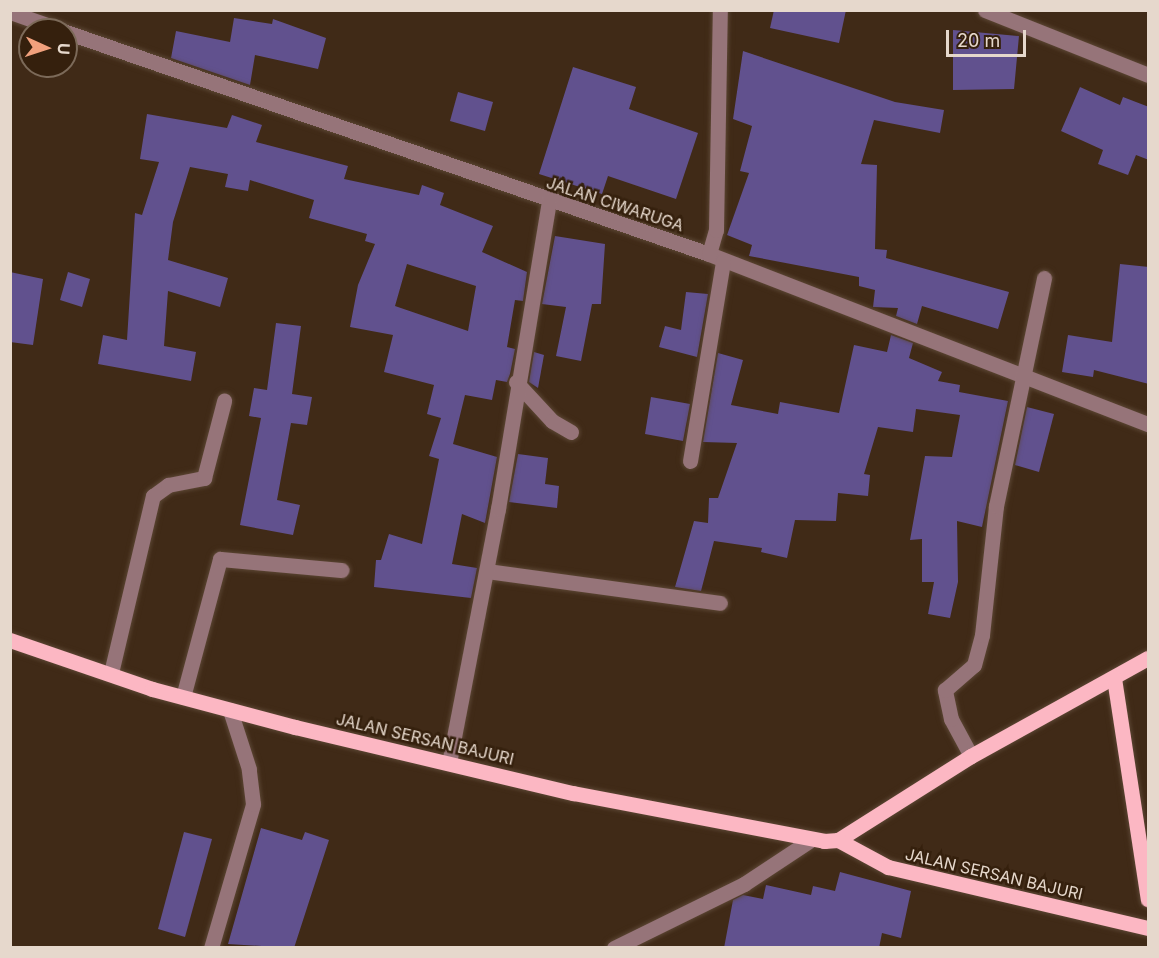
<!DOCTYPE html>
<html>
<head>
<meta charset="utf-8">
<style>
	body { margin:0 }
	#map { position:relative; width:1159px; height:958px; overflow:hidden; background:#402a17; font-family:Inter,sans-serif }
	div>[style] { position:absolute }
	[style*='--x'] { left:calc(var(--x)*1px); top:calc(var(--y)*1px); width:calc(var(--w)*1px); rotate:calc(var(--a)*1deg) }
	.building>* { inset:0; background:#61518e }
	.roads { filter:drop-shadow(0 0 2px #5b4634) drop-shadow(0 0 2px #5b4634) }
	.minor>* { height:15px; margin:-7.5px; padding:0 7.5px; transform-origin:7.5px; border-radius:7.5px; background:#967479 }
	.major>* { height:15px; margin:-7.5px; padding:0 7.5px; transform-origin:7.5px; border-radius:7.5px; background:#fcb7c3 }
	span { translate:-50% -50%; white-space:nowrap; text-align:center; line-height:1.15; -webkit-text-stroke:5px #35200d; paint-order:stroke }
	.street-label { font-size:16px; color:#e6d8cc }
	.frame { position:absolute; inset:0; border:12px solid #e6d8cc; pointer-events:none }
	.north { position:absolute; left:18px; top:18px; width:60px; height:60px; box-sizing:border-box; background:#35200d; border:2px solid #7c6a59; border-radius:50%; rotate:93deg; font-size:16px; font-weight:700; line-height:24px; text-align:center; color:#e6d8cc }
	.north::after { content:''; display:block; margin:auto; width:21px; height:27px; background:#f1a17d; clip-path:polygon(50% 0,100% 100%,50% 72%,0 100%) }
	.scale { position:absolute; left:946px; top:30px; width:80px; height:27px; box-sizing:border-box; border:3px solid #e6d8cc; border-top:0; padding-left:8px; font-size:18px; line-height:21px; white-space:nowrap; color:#e6d8cc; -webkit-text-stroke:4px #35200d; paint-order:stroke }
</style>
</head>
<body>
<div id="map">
	<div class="building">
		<div style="clip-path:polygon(774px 10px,846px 10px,839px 43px,770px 28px)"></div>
		<div style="clip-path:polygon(234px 18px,272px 24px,273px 19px,326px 38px,318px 69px,255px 55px,250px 85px,171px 58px,176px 31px,230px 42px)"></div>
		<div style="clip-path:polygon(953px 30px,1019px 36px,1014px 89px,953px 90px)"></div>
		<div style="clip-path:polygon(743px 51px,895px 102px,944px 110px,940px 133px,874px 120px,861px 164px,877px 165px,875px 249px,887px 250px,886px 258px,1009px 292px,998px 329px,922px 306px,917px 324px,896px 316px,898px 308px,873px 307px,875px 290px,859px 286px,859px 277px,749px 256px,752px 245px,727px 235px,749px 173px,740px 171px,752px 126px,733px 119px)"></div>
		<div style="clip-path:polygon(573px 67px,636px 87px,629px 109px,698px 133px,676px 199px,608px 176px,602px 194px,539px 174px)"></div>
		<div style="clip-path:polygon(1080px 87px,1120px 105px,1123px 97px,1149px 107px,1149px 160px,1136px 155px,1128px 175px,1098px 164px,1103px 150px,1061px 131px)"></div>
		<div style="clip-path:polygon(458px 92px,493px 102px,485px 131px,450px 121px)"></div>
		<div style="clip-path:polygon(evenodd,147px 114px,227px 128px,232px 115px,262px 125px,256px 142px,348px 166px,344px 179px,419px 195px,422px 185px,444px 193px,440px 205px,493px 226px,482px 252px,527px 272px,523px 301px,515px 300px,507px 347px,515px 349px,510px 374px,507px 382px,496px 380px,492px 400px,465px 395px,453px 444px,497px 457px,485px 523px,462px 514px,452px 564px,477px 568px,471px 598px,374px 587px,376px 560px,381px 560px,389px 534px,422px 544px,439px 459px,429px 456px,441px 418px,427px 414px,434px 385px,384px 372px,393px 335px,350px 327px,358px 285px,375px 244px,365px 241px,367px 234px,309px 218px,314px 200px,250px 180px,248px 191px,225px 187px,228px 174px,190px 167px,173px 222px,168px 260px,228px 278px,220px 307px,168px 291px,164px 346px,196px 352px,191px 381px,98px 364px,103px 335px,127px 340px,135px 213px,142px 215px,159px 162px,140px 159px,147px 114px,407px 264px,476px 286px,468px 331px,395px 306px,407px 264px)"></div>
		<div style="clip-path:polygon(555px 236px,605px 244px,601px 304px,592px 304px,581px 361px,556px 356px,566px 307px,542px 304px)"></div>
		<div style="clip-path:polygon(1120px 264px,1149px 267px,1149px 384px,1094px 370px,1093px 377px,1062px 372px,1068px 335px,1112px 342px)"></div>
		<div style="clip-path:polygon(10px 272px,43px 279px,33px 345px,10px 342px)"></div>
		<div style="clip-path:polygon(68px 272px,90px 279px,82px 307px,60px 300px)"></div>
		<div style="clip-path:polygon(686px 292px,708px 294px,697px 357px,659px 347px,665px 326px,681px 330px)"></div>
		<div style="clip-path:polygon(276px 323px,301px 326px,292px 394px,312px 397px,307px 425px,291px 423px,277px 500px,300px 505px,293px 535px,240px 525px,261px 418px,249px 416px,254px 388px,267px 390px)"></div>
		<div style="clip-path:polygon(891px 335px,913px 343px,909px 358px,942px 372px,938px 381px,960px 385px,959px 392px,1008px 401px,982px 527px,957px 521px,958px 582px,950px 618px,928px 614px,934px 582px,922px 582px,922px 539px,910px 540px,925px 456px,952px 457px,960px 415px,916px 409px,913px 432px,878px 427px,864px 474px,870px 475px,868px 496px,838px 493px,836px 521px,795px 520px,787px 558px,761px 552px,762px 548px,714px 541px,701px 591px,675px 587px,694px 521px,708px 523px,709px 498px,718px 498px,737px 443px,703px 442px,718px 353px,743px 360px,731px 405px,778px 414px,780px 402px,839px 413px,854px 345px,887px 352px)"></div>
		<div style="clip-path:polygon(534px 352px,544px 355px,538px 388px,529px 382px)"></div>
		<div style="clip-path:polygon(651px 397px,690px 404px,683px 441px,645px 434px)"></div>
		<div style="clip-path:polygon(1027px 407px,1054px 414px,1039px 472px,1015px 465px)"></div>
		<div style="clip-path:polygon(518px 454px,548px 458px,545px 484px,559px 486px,557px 508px,509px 502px)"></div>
		<div style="clip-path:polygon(261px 828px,302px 840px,305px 832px,329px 840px,294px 948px,228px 944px)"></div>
		<div style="clip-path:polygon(184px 832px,212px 839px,185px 937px,158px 929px)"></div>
		<div style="clip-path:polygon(840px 872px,911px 891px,901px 938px,882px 933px,879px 948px,724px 948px,733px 900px,743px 895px,763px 899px,766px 885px,811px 895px,813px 886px,835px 891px)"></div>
	</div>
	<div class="roads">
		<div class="minor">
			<div style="--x:985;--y:10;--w:175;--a:21.7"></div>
			<div style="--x:10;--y:12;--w:54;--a:19.4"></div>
			<div style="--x:66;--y:32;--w:680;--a:19.05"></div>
			<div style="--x:709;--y:254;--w:471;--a:21.2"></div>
			<div style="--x:709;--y:254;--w:25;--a:-74"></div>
			<div style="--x:716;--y:230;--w:220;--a:-89"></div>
			<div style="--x:516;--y:382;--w:53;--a:47.3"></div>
			<div style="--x:552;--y:421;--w:22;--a:30"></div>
			<div style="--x:690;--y:461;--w:203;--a:-80.6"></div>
			<div style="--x:487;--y:571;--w:235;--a:7.8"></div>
			<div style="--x:111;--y:673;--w:182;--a:-76.7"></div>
			<div style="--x:153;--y:496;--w:19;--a:-36"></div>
			<div style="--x:168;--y:485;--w:37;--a:-11"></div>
			<div style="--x:204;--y:478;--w:80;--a:-75.4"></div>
			<div style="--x:183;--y:697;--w:143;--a:-75"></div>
			<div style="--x:220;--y:559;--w:122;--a:5.2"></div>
			<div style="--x:971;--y:756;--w:42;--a:-118.4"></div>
			<div style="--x:951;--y:719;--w:30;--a:-102"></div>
			<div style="--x:945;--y:690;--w:38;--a:-41"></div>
			<div style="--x:974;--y:665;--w:31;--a:-75"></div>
			<div style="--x:982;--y:635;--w:130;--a:-83.8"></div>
			<div style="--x:996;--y:506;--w:233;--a:-78.1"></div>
			<div style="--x:449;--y:763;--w:259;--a:-79.1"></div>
			<div style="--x:498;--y:509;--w:312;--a:-80.6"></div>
			<div style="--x:211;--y:948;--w:150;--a:-73.7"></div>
			<div style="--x:253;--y:804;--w:35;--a:-97"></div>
			<div style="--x:249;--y:769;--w:62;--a:-107.9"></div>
			<div style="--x:614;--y:948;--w:145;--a:-26.2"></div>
			<div style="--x:744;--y:884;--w:78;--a:-33.5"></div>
		</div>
		<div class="major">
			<div style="--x:10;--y:640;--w:150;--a:19"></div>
			<div style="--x:152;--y:689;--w:148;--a:14.9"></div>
			<div style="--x:295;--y:727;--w:286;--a:13.4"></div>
			<div style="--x:573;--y:793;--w:256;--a:10.8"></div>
			<div style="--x:824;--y:841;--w:14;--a:-4"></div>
			<div style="--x:838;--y:840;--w:157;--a:-32.3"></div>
			<div style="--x:971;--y:756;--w:202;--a:-29"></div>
			<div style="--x:1114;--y:678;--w:224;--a:81.3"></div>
			<div style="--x:838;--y:840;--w:57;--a:28.4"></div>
			<div style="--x:888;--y:867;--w:267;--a:13.2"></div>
		</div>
	</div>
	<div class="street-label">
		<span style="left:615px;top:204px;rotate:18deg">JALAN CIWARUGA</span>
		<span style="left:425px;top:739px;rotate:13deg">JALAN SERSAN BAJURI</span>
		<span style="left:994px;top:874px;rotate:13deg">JALAN SERSAN BAJURI</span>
	</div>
	<div class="frame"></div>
	<div class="north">U</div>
	<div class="scale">20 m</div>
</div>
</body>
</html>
